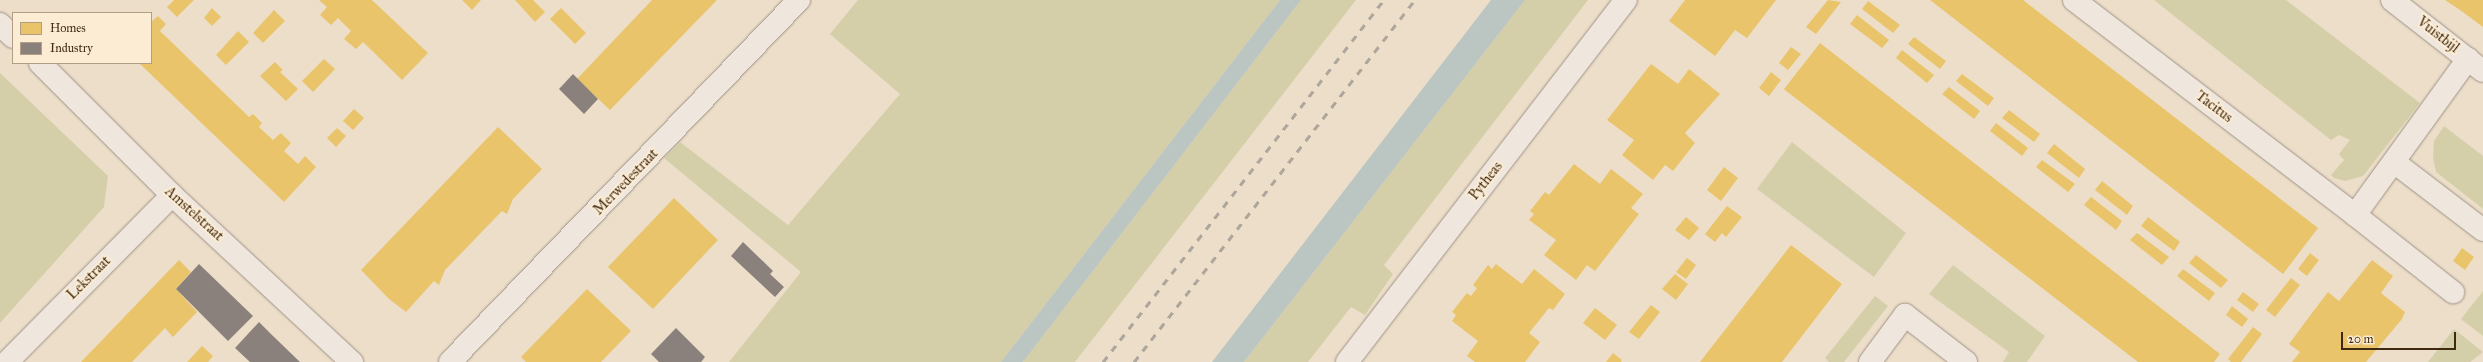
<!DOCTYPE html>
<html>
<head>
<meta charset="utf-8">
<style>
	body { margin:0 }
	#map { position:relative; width:2483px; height:362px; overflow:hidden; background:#eddeca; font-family:"IM FELL Great Primer",serif }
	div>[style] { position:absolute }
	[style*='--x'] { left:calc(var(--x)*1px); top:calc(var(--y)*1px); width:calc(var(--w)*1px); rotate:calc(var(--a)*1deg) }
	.green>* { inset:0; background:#d5cfa9 }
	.water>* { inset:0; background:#bbc5c1 }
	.homes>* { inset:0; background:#e9c46a }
	.industry>* { inset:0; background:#8a817c }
	.roads { filter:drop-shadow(0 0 1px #9e9385) drop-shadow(0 0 1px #9e9385) }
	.street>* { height:22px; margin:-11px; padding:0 11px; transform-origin:11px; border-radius:11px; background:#efe7dd }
	.rail>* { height:3px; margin-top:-1.5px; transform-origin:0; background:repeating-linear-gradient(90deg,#ada69b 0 7px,transparent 0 14px) }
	span { translate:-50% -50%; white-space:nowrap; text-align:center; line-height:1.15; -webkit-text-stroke:4px #fcecd3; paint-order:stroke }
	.street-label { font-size:14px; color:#3f2911 }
	.legend { position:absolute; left:12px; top:12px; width:140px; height:52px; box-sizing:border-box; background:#fcecd3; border:1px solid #b09e85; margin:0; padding:5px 7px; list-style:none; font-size:12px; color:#3f2911 }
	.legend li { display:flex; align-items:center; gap:8px; height:20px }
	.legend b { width:20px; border:1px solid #b09e85 }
	.scale { position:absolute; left:2341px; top:332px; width:115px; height:18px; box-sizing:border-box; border:2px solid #3f2911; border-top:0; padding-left:5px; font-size:12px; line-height:14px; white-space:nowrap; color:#3f2911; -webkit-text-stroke:3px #fcecd3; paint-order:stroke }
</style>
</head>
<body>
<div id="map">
	<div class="green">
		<div style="clip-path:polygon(858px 0,1280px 0,1001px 362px,729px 362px,801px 272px,664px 158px,680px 142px,788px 225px,900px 94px,830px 34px)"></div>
		<div style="clip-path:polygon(1301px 0,1356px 0,1075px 362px,1023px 362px)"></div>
		<div style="clip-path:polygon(1525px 0,1588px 0,1384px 265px,1393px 274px,1365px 315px,1351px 307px,1308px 362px,1244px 362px)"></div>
		<div style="clip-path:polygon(2154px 0,2286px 0,2420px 103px,2363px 176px,2345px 181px,2334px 178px,2331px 175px,2344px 160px,2339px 154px,2350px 140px,2339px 135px,2331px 140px)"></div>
		<div style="clip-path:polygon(0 73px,108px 176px,104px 207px,0 323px)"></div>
		<div style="clip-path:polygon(2444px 126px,2483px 156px,2483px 209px,2436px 172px,2433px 158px,2434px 141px)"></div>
		<div style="clip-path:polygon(1792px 142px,1906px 233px,1874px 277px,1757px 189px)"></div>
		<div style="clip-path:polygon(1953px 265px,2045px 336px,2027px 362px,2003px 362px,2009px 352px,1929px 294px)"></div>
		<div style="clip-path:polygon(2483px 291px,2483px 336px,2461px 319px)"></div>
		<div style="clip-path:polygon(1875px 296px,1888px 306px,1844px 362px,1829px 362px,1825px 358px)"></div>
		<div style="clip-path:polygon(2454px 329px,2483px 352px,2470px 362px,2428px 362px)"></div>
	</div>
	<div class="water">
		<div style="clip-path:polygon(1280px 0,1301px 0,1023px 362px,1001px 362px)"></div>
		<div style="clip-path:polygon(1491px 0,1525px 0,1244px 362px,1212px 362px)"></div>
	</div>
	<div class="homes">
		<div style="clip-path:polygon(174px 0,194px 0,177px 17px,167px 7px)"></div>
		<div style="clip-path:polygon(319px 0,372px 0,428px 53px,402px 80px,363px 42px,356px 49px,344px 39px,351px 31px,338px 18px,331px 25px,320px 15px,327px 7px)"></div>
		<div style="clip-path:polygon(462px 0,481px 0,472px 10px)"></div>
		<div style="clip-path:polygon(515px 0,533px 0,545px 12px,535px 22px)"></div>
		<div style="clip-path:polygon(652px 0,717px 0,610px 110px,577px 79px)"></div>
		<div style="clip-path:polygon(1685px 0,1776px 0,1747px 38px,1735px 30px,1715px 56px,1669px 21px)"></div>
		<div style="clip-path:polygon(1828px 0,1841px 2px,1816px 34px,1806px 27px)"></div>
		<div style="clip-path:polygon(1930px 0,2023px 0,2318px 228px,2283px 274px)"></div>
		<div style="clip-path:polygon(2445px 0,2483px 0,2483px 27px,2460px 10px)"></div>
		<div style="clip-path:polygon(1868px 1px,1900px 25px,1893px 33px,1862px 9px)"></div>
		<div style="clip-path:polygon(212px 8px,221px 17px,212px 26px,204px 18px)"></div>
		<div style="clip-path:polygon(561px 8px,586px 33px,575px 44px,550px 19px)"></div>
		<div style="clip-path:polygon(274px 10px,285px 21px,263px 43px,253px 33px)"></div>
		<div style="clip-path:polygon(1857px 15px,1889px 40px,1882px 48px,1850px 24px)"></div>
		<div style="clip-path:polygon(158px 16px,166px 24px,160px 31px,249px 117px,253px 114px,262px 123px,259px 127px,273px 140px,281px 133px,291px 143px,284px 151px,298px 164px,305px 156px,316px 167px,284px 202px,139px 63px,151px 63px,151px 22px)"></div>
		<div style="clip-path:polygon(238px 31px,249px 42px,226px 65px,216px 55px)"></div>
		<div style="clip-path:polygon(1914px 37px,1946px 61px,1940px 69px,1908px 44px)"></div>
		<div style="clip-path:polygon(1820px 43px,2220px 354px,2214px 362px,2138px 362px,1785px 90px,1784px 89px)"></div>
		<div style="clip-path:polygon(1791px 47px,1801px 54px,1788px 70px,1779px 63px)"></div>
		<div style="clip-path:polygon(1902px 50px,1934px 75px,1927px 83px,1896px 58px)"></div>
		<div style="clip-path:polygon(324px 59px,335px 69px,313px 92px,302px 81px)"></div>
		<div style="clip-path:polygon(275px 62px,283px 70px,280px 72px,298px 89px,286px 101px,260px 76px)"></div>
		<div style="clip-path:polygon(1651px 64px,1678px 84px,1689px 69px,1720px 94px,1685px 133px,1695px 143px,1673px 171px,1665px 165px,1653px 180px,1622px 155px,1634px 140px,1607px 120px)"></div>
		<div style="clip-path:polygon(1771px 72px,1781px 80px,1769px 96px,1759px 88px)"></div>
		<div style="clip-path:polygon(1962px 74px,1994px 98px,1988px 106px,1956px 81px)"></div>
		<div style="clip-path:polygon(1949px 87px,1980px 111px,1974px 119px,1942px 94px)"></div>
		<div style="clip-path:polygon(354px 109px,364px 118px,353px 130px,343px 121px)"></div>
		<div style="clip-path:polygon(2009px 110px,2040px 134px,2034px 142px,2002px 118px)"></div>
		<div style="clip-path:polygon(1996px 123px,2028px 148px,2022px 156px,1990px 131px)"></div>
		<div style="clip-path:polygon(498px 127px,542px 169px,513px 199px,507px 214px,502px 211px,445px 270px,439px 285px,434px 281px,406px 312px,389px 299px,361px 270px)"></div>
		<div style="clip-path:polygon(337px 128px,346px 136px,336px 147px,327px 138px)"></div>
		<div style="clip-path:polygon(2054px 144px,2085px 169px,2079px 178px,2047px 153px)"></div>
		<div style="clip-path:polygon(2042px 160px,2075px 184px,2068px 192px,2036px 167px)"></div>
		<div style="clip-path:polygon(1574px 164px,1600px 184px,1611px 169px,1643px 194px,1631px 208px,1639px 214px,1595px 271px,1587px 265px,1576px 280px,1544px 255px,1556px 240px,1529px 220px,1534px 214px,1530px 211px,1545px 192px,1549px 195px)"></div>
		<div style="clip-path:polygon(1724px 167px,1738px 178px,1721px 201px,1707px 190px)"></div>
		<div style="clip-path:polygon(2102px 181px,2133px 206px,2127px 215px,2095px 190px)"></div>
		<div style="clip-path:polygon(2091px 197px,2122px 221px,2116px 230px,2084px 205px)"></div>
		<div style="clip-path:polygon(674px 198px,718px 240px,653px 309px,608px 267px)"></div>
		<div style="clip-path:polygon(1727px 206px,1742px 217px,1726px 237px,1722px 233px,1715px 242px,1705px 234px)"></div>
		<div style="clip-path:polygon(1686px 217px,1699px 228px,1689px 240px,1675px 230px)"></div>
		<div style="clip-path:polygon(2148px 217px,2180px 242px,2174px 251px,2141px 226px)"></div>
		<div style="clip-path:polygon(2137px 233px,2169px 257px,2162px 265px,2130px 240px)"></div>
		<div style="clip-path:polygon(1791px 245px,1842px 284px,1782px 362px,1700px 362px)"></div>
		<div style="clip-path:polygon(2462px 248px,2474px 257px,2465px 270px,2453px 261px)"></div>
		<div style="clip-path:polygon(2310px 253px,2319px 260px,2307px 276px,2298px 269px)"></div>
		<div style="clip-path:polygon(2196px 255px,2228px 280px,2221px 288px,2189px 263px)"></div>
		<div style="clip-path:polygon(1687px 258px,1696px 265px,1686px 279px,1676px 272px)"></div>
		<div style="clip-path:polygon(179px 260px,191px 272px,176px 289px,197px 312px,173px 337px,165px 328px,132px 362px,81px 362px)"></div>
		<div style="clip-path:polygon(2372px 260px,2393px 276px,2381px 293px,2405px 312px,2402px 319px,2366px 362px,2292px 362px,2300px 352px,2289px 344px,2309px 317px,2328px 292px,2339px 301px)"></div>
		<div style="clip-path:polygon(1496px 264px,1522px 284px,1534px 269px,1565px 294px,1553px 310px,1549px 308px,1529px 333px,1540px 342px,1525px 362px,1475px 362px,1467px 356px,1478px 341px,1452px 321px,1456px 315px,1452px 312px,1467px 293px,1471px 296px,1477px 288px,1473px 285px,1488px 265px,1492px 269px)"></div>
		<div style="clip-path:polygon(2183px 269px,2215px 293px,2209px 301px,2177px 276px)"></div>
		<div style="clip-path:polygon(1675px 274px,1688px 284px,1676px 300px,1662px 289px)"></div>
		<div style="clip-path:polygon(2291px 278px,2300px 285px,2275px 317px,2266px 310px)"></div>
		<div style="clip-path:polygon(587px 289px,631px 331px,601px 362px,526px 362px,521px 357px)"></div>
		<div style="clip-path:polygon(2243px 292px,2259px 304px,2253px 312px,2237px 300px)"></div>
		<div style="clip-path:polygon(1651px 305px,1660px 312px,1639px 339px,1629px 332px)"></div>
		<div style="clip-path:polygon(2232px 306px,2248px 319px,2242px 327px,2226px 315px)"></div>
		<div style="clip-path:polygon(1595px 308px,1617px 325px,1605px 340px,1583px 323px)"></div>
		<div style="clip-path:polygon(2253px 327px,2262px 334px,2241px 362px,2231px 362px,2228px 359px)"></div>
		<div style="clip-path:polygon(202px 346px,213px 356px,208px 362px,187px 362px)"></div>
		<div style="clip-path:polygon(1613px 353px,1622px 360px,1621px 362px,1606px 362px)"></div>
	</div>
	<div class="industry">
		<div style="clip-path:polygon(573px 74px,598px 99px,584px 114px,559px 89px)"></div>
		<div style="clip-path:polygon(743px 242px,773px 271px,770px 274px,784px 287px,775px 297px,731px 256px)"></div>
		<div style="clip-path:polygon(199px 264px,253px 316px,228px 341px,176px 289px)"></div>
		<div style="clip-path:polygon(259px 322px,273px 336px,300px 362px,250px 362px,235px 348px)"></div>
		<div style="clip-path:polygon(676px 328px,705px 357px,701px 362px,659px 362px,651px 354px)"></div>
	</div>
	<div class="roads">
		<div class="street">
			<div style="--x:2074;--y:0;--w:354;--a:37.4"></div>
			<div style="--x:2355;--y:215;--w:193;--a:-54.1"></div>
			<div style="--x:2392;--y:0;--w:115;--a:38"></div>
			<div style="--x:0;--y:24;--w:18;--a:45"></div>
			<div style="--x:40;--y:63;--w:187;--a:45"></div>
			<div style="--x:172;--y:195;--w:246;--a:42.9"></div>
			<div style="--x:2394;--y:162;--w:112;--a:37.4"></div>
			<div style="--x:2355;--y:215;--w:125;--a:38.2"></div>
			<div style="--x:7;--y:362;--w:235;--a:-45.3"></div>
			<div style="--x:450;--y:362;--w:503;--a:-46.05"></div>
			<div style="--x:1347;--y:362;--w:457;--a:-52.4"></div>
			<div style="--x:1870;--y:362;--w:59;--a:-53.3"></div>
			<div style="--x:1905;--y:315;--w:77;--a:37.6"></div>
		</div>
	</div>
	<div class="rail">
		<div style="--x:1103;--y:362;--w:458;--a:-52.2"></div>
		<div style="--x:1134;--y:362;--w:458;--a:-52.2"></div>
	</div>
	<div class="street-label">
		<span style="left:2438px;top:35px;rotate:38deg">Vuistbijl</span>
		<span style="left:2214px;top:107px;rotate:37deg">Tacitus</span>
		<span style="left:1486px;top:181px;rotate:-52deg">Pytheas</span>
		<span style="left:626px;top:182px;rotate:-46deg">Merwedestraat</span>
		<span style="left:194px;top:214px;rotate:42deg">Amstelstraat</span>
		<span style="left:89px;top:278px;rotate:-45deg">Lekstraat</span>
	</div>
	<ul class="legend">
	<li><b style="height:11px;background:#e9c46a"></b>Homes</li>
	<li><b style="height:11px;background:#8a817c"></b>Industry</li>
	</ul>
	<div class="scale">20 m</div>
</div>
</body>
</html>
